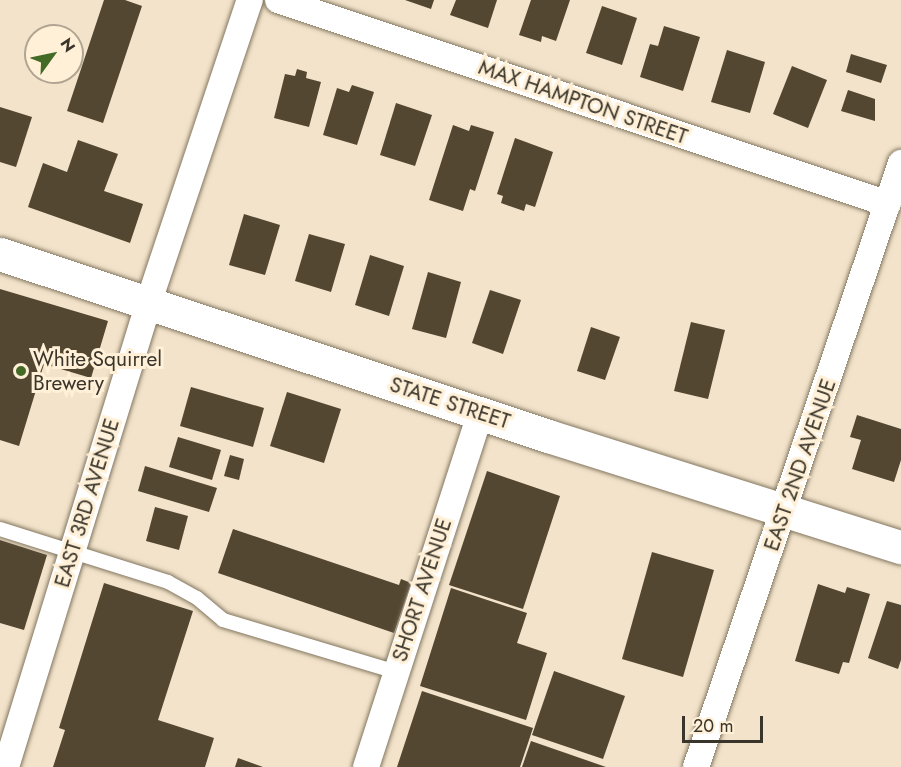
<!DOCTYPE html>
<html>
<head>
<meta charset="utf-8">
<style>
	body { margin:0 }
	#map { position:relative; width:901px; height:767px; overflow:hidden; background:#f2e3ca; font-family:Jost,sans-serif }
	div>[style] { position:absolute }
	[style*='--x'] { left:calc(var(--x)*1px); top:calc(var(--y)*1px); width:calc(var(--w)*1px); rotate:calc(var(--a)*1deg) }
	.building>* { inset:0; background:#534732 }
	.roads { filter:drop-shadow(0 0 2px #837660) drop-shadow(0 0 2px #837660) }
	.service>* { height:14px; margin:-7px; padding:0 7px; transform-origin:7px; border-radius:7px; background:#fff }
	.minor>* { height:26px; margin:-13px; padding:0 13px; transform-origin:13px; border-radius:13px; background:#fff }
	.tertiary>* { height:33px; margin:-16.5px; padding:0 16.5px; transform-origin:16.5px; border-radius:16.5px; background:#fff }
	.dots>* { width:16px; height:16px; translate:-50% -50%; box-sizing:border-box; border:3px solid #fff0d7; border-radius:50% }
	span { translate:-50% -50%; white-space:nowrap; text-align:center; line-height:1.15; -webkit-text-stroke:6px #fff0d7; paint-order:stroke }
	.street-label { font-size:21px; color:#3a352b }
	.poi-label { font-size:21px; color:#3a352b }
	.left { translate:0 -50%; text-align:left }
	.north { position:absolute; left:24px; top:24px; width:60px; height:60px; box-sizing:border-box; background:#fff0d7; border:2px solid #b0a592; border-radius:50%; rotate:57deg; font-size:16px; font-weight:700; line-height:24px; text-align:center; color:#3a352b }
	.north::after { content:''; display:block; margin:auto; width:21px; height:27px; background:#436b26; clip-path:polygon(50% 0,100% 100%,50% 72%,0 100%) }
	.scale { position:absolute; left:682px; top:716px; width:81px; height:27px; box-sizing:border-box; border:3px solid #3a352b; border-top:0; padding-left:8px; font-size:18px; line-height:21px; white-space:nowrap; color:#3a352b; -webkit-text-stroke:4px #fff0d7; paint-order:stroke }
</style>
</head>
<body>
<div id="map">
	<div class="building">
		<div style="clip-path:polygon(104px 0,125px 0,142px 6px,103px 123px,67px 111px)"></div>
		<div style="clip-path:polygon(405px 0,434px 0,431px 9px)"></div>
		<div style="clip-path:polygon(456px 0,497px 0,488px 28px,450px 15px)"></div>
		<div style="clip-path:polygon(531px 0,570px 0,556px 41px,542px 36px,541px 42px,519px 35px)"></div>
		<div style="clip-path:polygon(602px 6px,637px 18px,622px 65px,586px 53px)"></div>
		<div style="clip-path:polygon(664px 26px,700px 37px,683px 91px,640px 77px,650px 44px,658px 46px)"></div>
		<div style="clip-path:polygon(727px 50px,765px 62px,750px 113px,711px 102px)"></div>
		<div style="clip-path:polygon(851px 54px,887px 65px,881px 83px,846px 72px)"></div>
		<div style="clip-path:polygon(792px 66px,827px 80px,808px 128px,773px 114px)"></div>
		<div style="clip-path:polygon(297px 69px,307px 72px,306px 78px,321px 82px,309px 127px,274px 118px,285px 74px,295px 76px)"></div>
		<div style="clip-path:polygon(352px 85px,374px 92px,357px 145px,323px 135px,337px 88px,349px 92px)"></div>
		<div style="clip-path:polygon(848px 90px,875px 99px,875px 121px,841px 111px)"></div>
		<div style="clip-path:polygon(396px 103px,432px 115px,415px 166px,380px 155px)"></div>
		<div style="clip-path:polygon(0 107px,32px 117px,16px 167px,0 162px)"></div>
		<div style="clip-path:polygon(453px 125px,469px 131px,471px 125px,494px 132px,475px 191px,470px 189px,463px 211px,429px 200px)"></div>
		<div style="clip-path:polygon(515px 138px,553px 152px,535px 207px,526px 204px,524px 211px,501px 203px,503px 196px,497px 194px)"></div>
		<div style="clip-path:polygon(78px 140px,118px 154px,104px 191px,143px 204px,130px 243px,28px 207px,43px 163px,67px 172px)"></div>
		<div style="clip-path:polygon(244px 214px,280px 225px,265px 275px,229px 265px)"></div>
		<div style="clip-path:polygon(309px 234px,345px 244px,331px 292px,295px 281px)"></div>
		<div style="clip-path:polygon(370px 255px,404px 266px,389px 316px,355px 305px)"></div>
		<div style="clip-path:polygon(428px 272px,461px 282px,446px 338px,412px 329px)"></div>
		<div style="clip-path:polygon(0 289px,108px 321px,91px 378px,44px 364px,19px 446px,0 440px)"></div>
		<div style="clip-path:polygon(490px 290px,521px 300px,503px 354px,472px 343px)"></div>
		<div style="clip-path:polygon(691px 322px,725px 330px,708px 399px,674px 391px)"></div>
		<div style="clip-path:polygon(591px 327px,620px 337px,605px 380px,577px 371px)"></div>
		<div style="clip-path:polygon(191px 387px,264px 408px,253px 447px,180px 426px)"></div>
		<div style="clip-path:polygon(287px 392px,341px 409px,324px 463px,270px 446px)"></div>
		<div style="clip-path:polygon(857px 415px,901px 429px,901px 460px,894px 482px,852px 469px,861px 440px,850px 437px)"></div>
		<div style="clip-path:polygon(178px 437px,221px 450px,212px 480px,169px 467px)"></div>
		<div style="clip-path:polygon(230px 455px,244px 459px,239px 480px,224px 476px)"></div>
		<div style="clip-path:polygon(145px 466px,217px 488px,209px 512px,138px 491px)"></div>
		<div style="clip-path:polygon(487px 471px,560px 496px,523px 609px,449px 585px)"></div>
		<div style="clip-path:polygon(155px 507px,188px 516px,179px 550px,146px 541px)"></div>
		<div style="clip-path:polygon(233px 529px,399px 585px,401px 579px,411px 583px,394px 633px,218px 573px)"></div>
		<div style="clip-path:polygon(0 540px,47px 555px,24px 630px,0 623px)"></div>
		<div style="clip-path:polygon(652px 552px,714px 570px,683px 677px,622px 659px)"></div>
		<div style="clip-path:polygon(104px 583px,193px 611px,158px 720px,214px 738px,205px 767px,53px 767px,65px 730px,59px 728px)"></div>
		<div style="clip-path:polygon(818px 584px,845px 593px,847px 587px,870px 594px,849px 663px,843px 662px,839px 674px,795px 661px)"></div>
		<div style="clip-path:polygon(451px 588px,527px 613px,517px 643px,547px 653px,526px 720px,420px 686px)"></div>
		<div style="clip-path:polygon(887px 601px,901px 605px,901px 660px,898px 669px,868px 658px)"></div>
		<div style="clip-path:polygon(554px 671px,625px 696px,603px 759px,532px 735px)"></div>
		<div style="clip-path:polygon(422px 691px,533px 728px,520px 767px,397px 767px)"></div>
		<div style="clip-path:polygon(531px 741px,606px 767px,522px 767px)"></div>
		<div style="clip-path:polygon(238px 758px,263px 767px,235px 767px)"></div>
	</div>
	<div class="roads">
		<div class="service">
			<div style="--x:0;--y:529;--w:176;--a:17.5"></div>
			<div style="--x:168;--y:582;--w:33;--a:29"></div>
			<div style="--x:197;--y:598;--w:34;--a:40"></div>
			<div style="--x:223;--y:620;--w:181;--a:16.7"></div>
		</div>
		<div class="minor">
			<div style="--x:278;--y:0;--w:643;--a:18.49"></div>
			<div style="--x:6;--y:767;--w:484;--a:-72.9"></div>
			<div style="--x:148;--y:304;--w:321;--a:-71.5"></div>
			<div style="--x:366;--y:767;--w:372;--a:-72.1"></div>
			<div style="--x:696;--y:767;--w:638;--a:-71.25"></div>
		</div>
		<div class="tertiary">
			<div style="--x:0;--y:254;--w:577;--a:18.37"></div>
			<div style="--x:548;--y:436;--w:370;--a:17.5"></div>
		</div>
	</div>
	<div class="dots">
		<div style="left:21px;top:371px;background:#436b26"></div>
	</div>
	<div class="street-label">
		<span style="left:583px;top:102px;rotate:19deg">MAX HAMPTON STREET</span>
		<span style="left:450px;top:403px;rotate:18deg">STATE STREET</span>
		<span style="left:800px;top:465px;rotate:-71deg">EAST 2ND AVENUE</span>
		<span style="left:87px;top:503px;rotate:-73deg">EAST 3RD AVENUE</span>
		<span style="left:422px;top:590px;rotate:-72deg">SHORT AVENUE</span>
	</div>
	<div class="poi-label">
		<span class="left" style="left:33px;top:371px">White Squirrel<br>Brewery</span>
	</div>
	<div class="north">N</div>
	<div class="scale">20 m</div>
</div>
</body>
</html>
